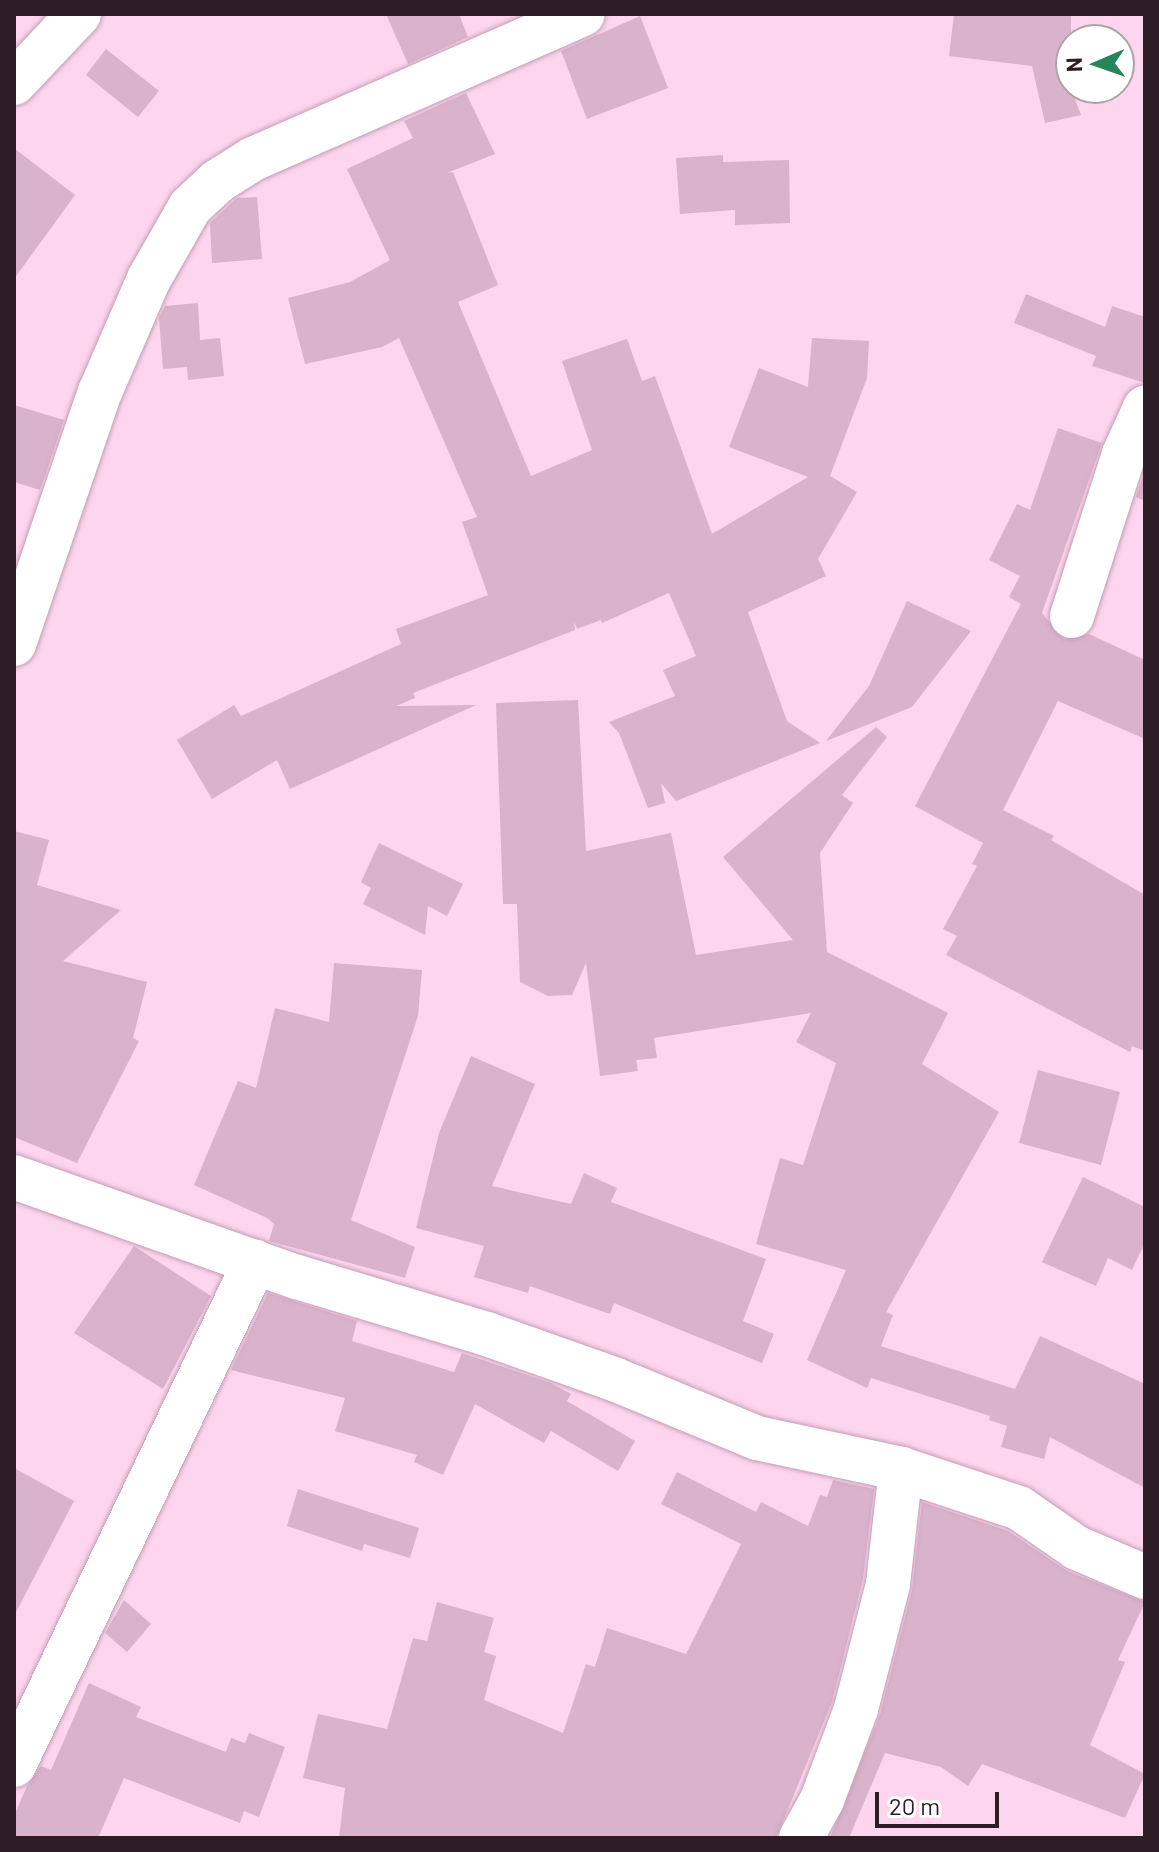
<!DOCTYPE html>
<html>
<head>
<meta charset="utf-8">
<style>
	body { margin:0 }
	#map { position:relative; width:1159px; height:1852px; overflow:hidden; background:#fdd5ee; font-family:Barlow,sans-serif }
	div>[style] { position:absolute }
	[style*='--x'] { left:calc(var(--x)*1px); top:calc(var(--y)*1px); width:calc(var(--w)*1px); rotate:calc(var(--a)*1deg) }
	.building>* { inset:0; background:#d9b2cb }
	.roads { filter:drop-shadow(0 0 2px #c39db5) drop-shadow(0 0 2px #c39db5) }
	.minor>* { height:44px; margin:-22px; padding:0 22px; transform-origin:22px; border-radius:22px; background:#fff }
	span { translate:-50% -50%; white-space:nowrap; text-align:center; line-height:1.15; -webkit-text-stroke:8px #fff; paint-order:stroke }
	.frame { position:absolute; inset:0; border:16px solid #2c1d26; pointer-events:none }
	.north { position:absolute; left:1055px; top:24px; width:80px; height:80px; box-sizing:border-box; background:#fff; border:2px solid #aba5a8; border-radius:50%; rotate:268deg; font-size:22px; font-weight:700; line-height:32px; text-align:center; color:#2c1d26 }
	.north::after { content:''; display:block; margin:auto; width:28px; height:36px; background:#27855c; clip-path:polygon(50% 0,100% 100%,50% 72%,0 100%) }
	.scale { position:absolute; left:875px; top:1792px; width:124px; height:36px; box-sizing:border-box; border:4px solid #2c1d26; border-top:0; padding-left:10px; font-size:24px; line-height:28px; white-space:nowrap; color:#2c1d26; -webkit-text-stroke:6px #fff; paint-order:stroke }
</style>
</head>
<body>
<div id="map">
	<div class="building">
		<div style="clip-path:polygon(386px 14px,459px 14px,468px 37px,408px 64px)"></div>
		<div style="clip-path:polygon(954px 14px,1071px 14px,1071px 88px,1081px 115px,1045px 123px,1032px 66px,949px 56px)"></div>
		<div style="clip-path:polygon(640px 16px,668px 88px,587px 119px,561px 51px)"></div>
		<div style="clip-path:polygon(106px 49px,159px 91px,138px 117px,86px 75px)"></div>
		<div style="clip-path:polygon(466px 93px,495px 154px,447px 173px,453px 172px,498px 285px,458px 302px,531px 476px,592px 450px,562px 361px,627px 339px,642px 381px,655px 376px,712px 534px,808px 477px,729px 447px,759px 368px,808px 387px,812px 338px,869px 341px,867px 378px,830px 476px,857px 492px,818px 559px,826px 576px,748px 612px,787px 721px,820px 743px,676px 801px,661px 783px,665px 803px,648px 808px,619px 733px,609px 722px,675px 696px,663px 670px,696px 656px,669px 593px,602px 623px,601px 620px,577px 629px,574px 622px,575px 630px,413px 693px,415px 698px,396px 706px,476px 705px,290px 789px,277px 760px,212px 799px,177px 740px,234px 705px,241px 716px,401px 644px,396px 629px,488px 595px,462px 522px,477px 517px,399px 338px,382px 347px,305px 364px,288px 298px,350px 282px,390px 260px,347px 169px,413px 138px,404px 121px)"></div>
		<div style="clip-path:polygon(14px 148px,75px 195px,14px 279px)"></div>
		<div style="clip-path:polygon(723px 155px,723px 162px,789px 160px,790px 223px,735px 225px,735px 210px,680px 214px,676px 158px)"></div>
		<div style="clip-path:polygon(257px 197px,262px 259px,212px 263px,210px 223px,237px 198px)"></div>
		<div style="clip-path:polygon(1026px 294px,1105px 327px,1112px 306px,1145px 317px,1145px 383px,1092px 366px,1096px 356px,1014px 323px)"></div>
		<div style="clip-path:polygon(198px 303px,200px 340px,220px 338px,224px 376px,188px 380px,187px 367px,163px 369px,159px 318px,165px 306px)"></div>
		<div style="clip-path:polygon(14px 405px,64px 420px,40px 490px,14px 482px)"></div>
		<div style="clip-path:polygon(1058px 428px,1102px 443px,1042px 613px,1064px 639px,1089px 634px,1145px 660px,1145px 739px,1058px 701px,1003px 810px,1054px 836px,1051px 840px,1145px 895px,1145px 1051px,1132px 1046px,1130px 1052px,946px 955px,957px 936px,943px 929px,977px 866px,972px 864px,983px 843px,915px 806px,1021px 604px,1009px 597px,1020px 576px,989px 560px,1017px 504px,1030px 510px)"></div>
		<div style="clip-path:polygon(1145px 470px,1145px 501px,1136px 497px)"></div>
		<div style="clip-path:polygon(907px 601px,971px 631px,912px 707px,826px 741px,869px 686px)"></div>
		<div style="clip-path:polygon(578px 700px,586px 851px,671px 833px,696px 955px,793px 940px,723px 857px,876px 727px,887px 737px,842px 795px,853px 803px,820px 853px,827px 952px,948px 1013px,922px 1064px,999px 1112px,886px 1312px,893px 1315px,881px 1346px,1015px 1389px,1040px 1336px,1145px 1384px,1145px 1488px,1050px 1437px,1044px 1459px,1001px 1447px,1007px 1426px,989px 1420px,990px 1416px,871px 1378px,867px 1388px,807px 1360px,846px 1270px,756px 1244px,780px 1158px,803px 1165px,836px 1063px,796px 1042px,811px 1013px,654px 1038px,657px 1058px,636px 1060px,638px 1071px,600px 1076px,586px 963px,572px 995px,548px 996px,520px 982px,517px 904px,503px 904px,496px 703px)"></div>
		<div style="clip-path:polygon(14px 831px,49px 840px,37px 885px,121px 910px,63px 961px,147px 982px,133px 1038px,139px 1041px,77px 1163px,14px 1137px)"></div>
		<div style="clip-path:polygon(379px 843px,463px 884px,447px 916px,428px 906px,425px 935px,363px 904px,371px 888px,361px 882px)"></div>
		<div style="clip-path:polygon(334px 963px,422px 970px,418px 1016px,351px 1220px,415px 1247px,405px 1278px,269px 1241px,274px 1224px,267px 1218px,194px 1185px,238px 1081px,256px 1088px,275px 1008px,329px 1022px)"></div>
		<div style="clip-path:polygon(471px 1056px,535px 1084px,492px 1186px,571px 1204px,584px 1173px,617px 1188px,611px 1202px,766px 1259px,743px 1321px,774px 1334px,762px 1363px,614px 1303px,610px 1314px,530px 1286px,528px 1293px,474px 1277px,484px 1246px,416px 1228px,439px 1133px)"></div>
		<div style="clip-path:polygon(1038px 1070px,1120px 1092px,1101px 1165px,1019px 1143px)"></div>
		<div style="clip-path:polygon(1083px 1177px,1145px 1207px,1145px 1242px,1132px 1270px,1108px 1258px,1096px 1286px,1042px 1262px)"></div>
		<div style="clip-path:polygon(134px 1246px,211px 1296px,163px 1389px,74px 1333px)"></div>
		<div style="clip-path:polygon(268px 1293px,357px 1321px,352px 1341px,454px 1372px,462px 1353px,551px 1383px,571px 1394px,567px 1401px,635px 1441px,618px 1471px,551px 1431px,544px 1443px,475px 1404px,443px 1475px,414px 1462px,417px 1455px,335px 1431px,345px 1398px,231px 1370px)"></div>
		<div style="clip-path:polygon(14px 1468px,74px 1501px,14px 1616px)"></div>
		<div style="clip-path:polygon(677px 1472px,756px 1512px,761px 1502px,808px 1526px,820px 1495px,827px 1497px,833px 1480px,874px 1489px,863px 1579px,832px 1702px,776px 1838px,339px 1838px,345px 1788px,303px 1778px,318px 1714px,387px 1729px,413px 1638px,427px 1641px,437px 1602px,494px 1618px,484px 1652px,496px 1656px,484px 1700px,563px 1733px,586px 1664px,595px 1667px,607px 1628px,686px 1654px,741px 1544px,661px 1504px)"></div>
		<div style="clip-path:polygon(298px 1489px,419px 1528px,410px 1558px,364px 1544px,362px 1551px,287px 1526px)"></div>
		<div style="clip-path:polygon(922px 1502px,1008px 1531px,1067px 1571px,1145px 1602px,1118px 1660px,1125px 1662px,1090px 1745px,1145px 1774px,1125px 1818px,982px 1764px,968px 1786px,941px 1767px,885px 1753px,849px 1838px,830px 1838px,880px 1715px,912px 1590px)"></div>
		<div style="clip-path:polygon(124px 1600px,151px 1624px,127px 1652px,105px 1633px)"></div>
		<div style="clip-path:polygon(89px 1683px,141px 1707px,136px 1717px,226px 1752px,231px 1738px,245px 1743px,249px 1733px,285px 1747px,259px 1817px,244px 1811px,240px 1823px,124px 1778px,98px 1838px,14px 1838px,14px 1816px,27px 1786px,41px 1766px,51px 1770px)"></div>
	</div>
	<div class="roads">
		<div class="minor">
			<div style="--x:14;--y:83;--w:95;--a:-46.7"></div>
			<div style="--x:1072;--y:616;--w:170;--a:-72.2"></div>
			<div style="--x:1124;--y:454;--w:51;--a:-65.5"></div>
			<div style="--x:14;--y:644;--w:266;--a:-71.2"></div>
			<div style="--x:100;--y:392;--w:123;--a:-66.6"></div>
			<div style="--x:149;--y:279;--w:83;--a:-60.3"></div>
			<div style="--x:190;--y:207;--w:38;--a:-43"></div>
			<div style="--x:218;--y:181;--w:41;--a:-32.2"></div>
			<div style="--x:253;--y:159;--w:360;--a:-23.7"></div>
			<div style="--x:14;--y:1177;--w:300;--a:19.5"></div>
			<div style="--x:297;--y:1277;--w:198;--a:16.7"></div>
			<div style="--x:487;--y:1334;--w:135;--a:19.5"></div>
			<div style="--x:614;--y:1379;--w:155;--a:22.4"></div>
			<div style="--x:757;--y:1438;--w:147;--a:12.1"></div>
			<div style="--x:901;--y:1469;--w:124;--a:18.3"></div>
			<div style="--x:1019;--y:1508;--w:70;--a:34.6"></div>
			<div style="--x:1077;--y:1548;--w:74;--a:23.1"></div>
			<div style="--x:14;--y:1765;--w:558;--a:-64.4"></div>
			<div style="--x:801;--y:1838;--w:43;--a:-61.1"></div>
			<div style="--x:822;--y:1800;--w:97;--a:-69.5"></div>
			<div style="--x:856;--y:1709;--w:129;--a:-75.6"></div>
			<div style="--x:888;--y:1584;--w:116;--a:-83.6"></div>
		</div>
	</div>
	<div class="frame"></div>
	<div class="north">N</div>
	<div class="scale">20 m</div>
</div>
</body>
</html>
